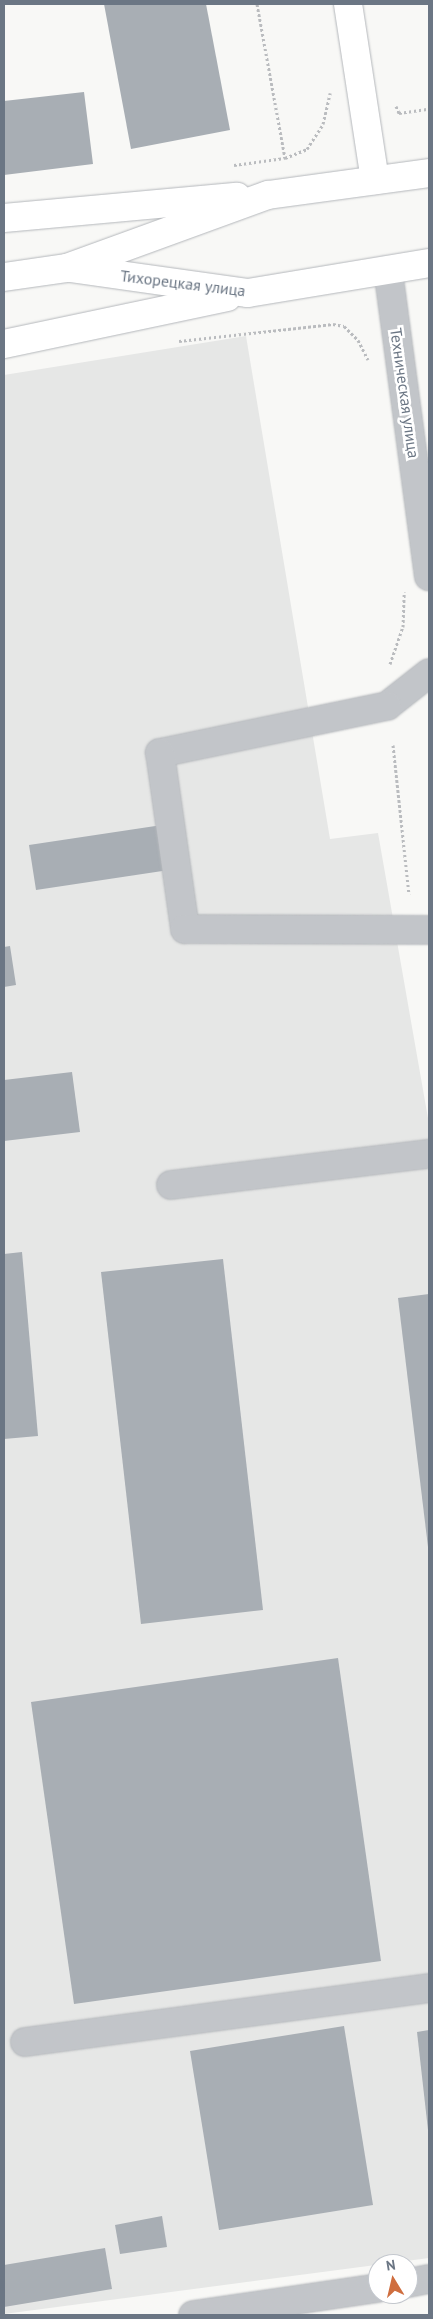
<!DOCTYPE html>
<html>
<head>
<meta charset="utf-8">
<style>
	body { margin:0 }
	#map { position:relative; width:433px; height:2319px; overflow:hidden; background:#f8f8f6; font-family:"PT Sans",sans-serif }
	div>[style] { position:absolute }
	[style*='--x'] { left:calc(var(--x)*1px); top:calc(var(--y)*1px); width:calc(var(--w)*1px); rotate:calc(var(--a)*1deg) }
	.built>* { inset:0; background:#e6e7e6 }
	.building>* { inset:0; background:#a8aeb4 }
	.path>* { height:3px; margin-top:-1.5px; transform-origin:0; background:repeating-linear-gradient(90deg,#babcbf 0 2.5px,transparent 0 5px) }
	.roads { filter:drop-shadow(0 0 1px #b4b7bb) drop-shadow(0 0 1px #b4b7bb) }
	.minor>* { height:28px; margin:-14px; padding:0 14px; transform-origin:14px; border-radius:14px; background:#c2c5c9 }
	.major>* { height:28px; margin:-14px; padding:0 14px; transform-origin:14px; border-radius:14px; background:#fff }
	span { translate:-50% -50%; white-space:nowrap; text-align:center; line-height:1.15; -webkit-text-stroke:5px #fff; paint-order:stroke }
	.street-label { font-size:16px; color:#6b7684 }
	.frame { position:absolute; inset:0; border:5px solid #6b7684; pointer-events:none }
	.north { position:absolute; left:368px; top:2254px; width:50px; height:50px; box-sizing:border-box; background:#fff; border:1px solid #c4c8ce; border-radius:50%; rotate:351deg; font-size:14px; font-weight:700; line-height:20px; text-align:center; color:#6b7684 }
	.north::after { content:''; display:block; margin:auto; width:18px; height:22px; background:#cf6e3f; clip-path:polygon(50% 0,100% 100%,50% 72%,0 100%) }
</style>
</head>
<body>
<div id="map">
	<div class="built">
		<div style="clip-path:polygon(246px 336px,330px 839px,378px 833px,429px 1124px,429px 2258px,4px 2314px,4px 375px)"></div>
	</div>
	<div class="building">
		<div style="clip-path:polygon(104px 4px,206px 4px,230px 130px,131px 149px)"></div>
		<div style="clip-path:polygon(84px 92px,93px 164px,4px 175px,4px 101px)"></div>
		<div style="clip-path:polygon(162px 825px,169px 870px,36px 890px,29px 845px)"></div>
		<div style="clip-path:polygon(10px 946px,16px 985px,4px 987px,4px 947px)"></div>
		<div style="clip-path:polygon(72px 1072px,80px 1132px,4px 1141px,4px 1080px)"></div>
		<div style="clip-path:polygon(22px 1252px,38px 1436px,4px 1439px,4px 1254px)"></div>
		<div style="clip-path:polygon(223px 1259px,263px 1610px,141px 1624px,101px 1272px)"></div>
		<div style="clip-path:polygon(429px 1294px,429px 1547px,428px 1547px,398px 1298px)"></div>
		<div style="clip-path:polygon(338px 1658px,381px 1961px,74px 2004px,31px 1702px)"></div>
		<div style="clip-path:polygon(344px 2026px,373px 2205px,219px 2230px,190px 2051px)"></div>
		<div style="clip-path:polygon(429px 2030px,429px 2130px,428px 2130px,417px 2032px)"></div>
		<div style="clip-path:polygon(162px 2216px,167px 2247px,120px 2254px,115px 2225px)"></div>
		<div style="clip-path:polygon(105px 2248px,112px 2289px,4px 2307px,4px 2265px)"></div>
	</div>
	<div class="path">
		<div style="--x:257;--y:4;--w:157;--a:79.7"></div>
		<div style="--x:396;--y:106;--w:8;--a:67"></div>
		<div style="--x:399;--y:113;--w:30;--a:-8"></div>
		<div style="--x:234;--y:165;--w:51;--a:-7.8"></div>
		<div style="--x:285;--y:158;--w:24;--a:-22"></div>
		<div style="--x:307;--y:149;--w:30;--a:-57"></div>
		<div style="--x:323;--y:124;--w:32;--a:-77"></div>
		<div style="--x:179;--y:341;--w:155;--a:-6.3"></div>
		<div style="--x:333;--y:324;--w:11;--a:10"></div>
		<div style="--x:344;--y:326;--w:20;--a:45"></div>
		<div style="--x:358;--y:340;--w:22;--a:63"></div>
		<div style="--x:390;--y:664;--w:39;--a:-71"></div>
		<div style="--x:403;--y:627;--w:35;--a:-88"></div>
		<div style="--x:393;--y:745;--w:150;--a:83.9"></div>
	</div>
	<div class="roads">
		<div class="minor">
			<div style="--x:388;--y:270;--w:309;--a:82.4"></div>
			<div style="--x:429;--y:673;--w:53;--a:141.8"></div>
			<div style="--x:387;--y:706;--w:232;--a:168.3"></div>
			<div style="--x:160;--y:753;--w:178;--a:81.9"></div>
			<div style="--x:185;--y:929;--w:244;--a:0.2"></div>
			<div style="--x:171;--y:1185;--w:260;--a:-6.9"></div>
			<div style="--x:25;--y:2042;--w:408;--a:-7.6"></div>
			<div style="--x:408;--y:2283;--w:21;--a:-11"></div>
			<div style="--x:193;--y:2315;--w:187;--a:-8.3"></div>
		</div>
		<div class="major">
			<div style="--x:348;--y:4;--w:178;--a:81.3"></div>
			<div style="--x:4;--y:218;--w:234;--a:-5.2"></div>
			<div style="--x:70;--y:268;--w:180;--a:8"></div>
			<div style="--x:248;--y:293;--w:183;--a:-9.4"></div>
			<div style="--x:4;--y:277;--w:64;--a:-8.1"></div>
			<div style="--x:67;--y:268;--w:214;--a:-20"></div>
			<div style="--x:268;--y:195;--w:162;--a:-7.8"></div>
			<div style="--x:4;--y:344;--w:228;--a:-11.9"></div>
		</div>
	</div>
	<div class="street-label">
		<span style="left:183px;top:283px;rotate:7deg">Тихорецкая улица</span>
		<span style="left:405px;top:393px;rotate:82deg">Техническая улица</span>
	</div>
	<div class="frame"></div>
	<div class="north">N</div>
</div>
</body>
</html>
